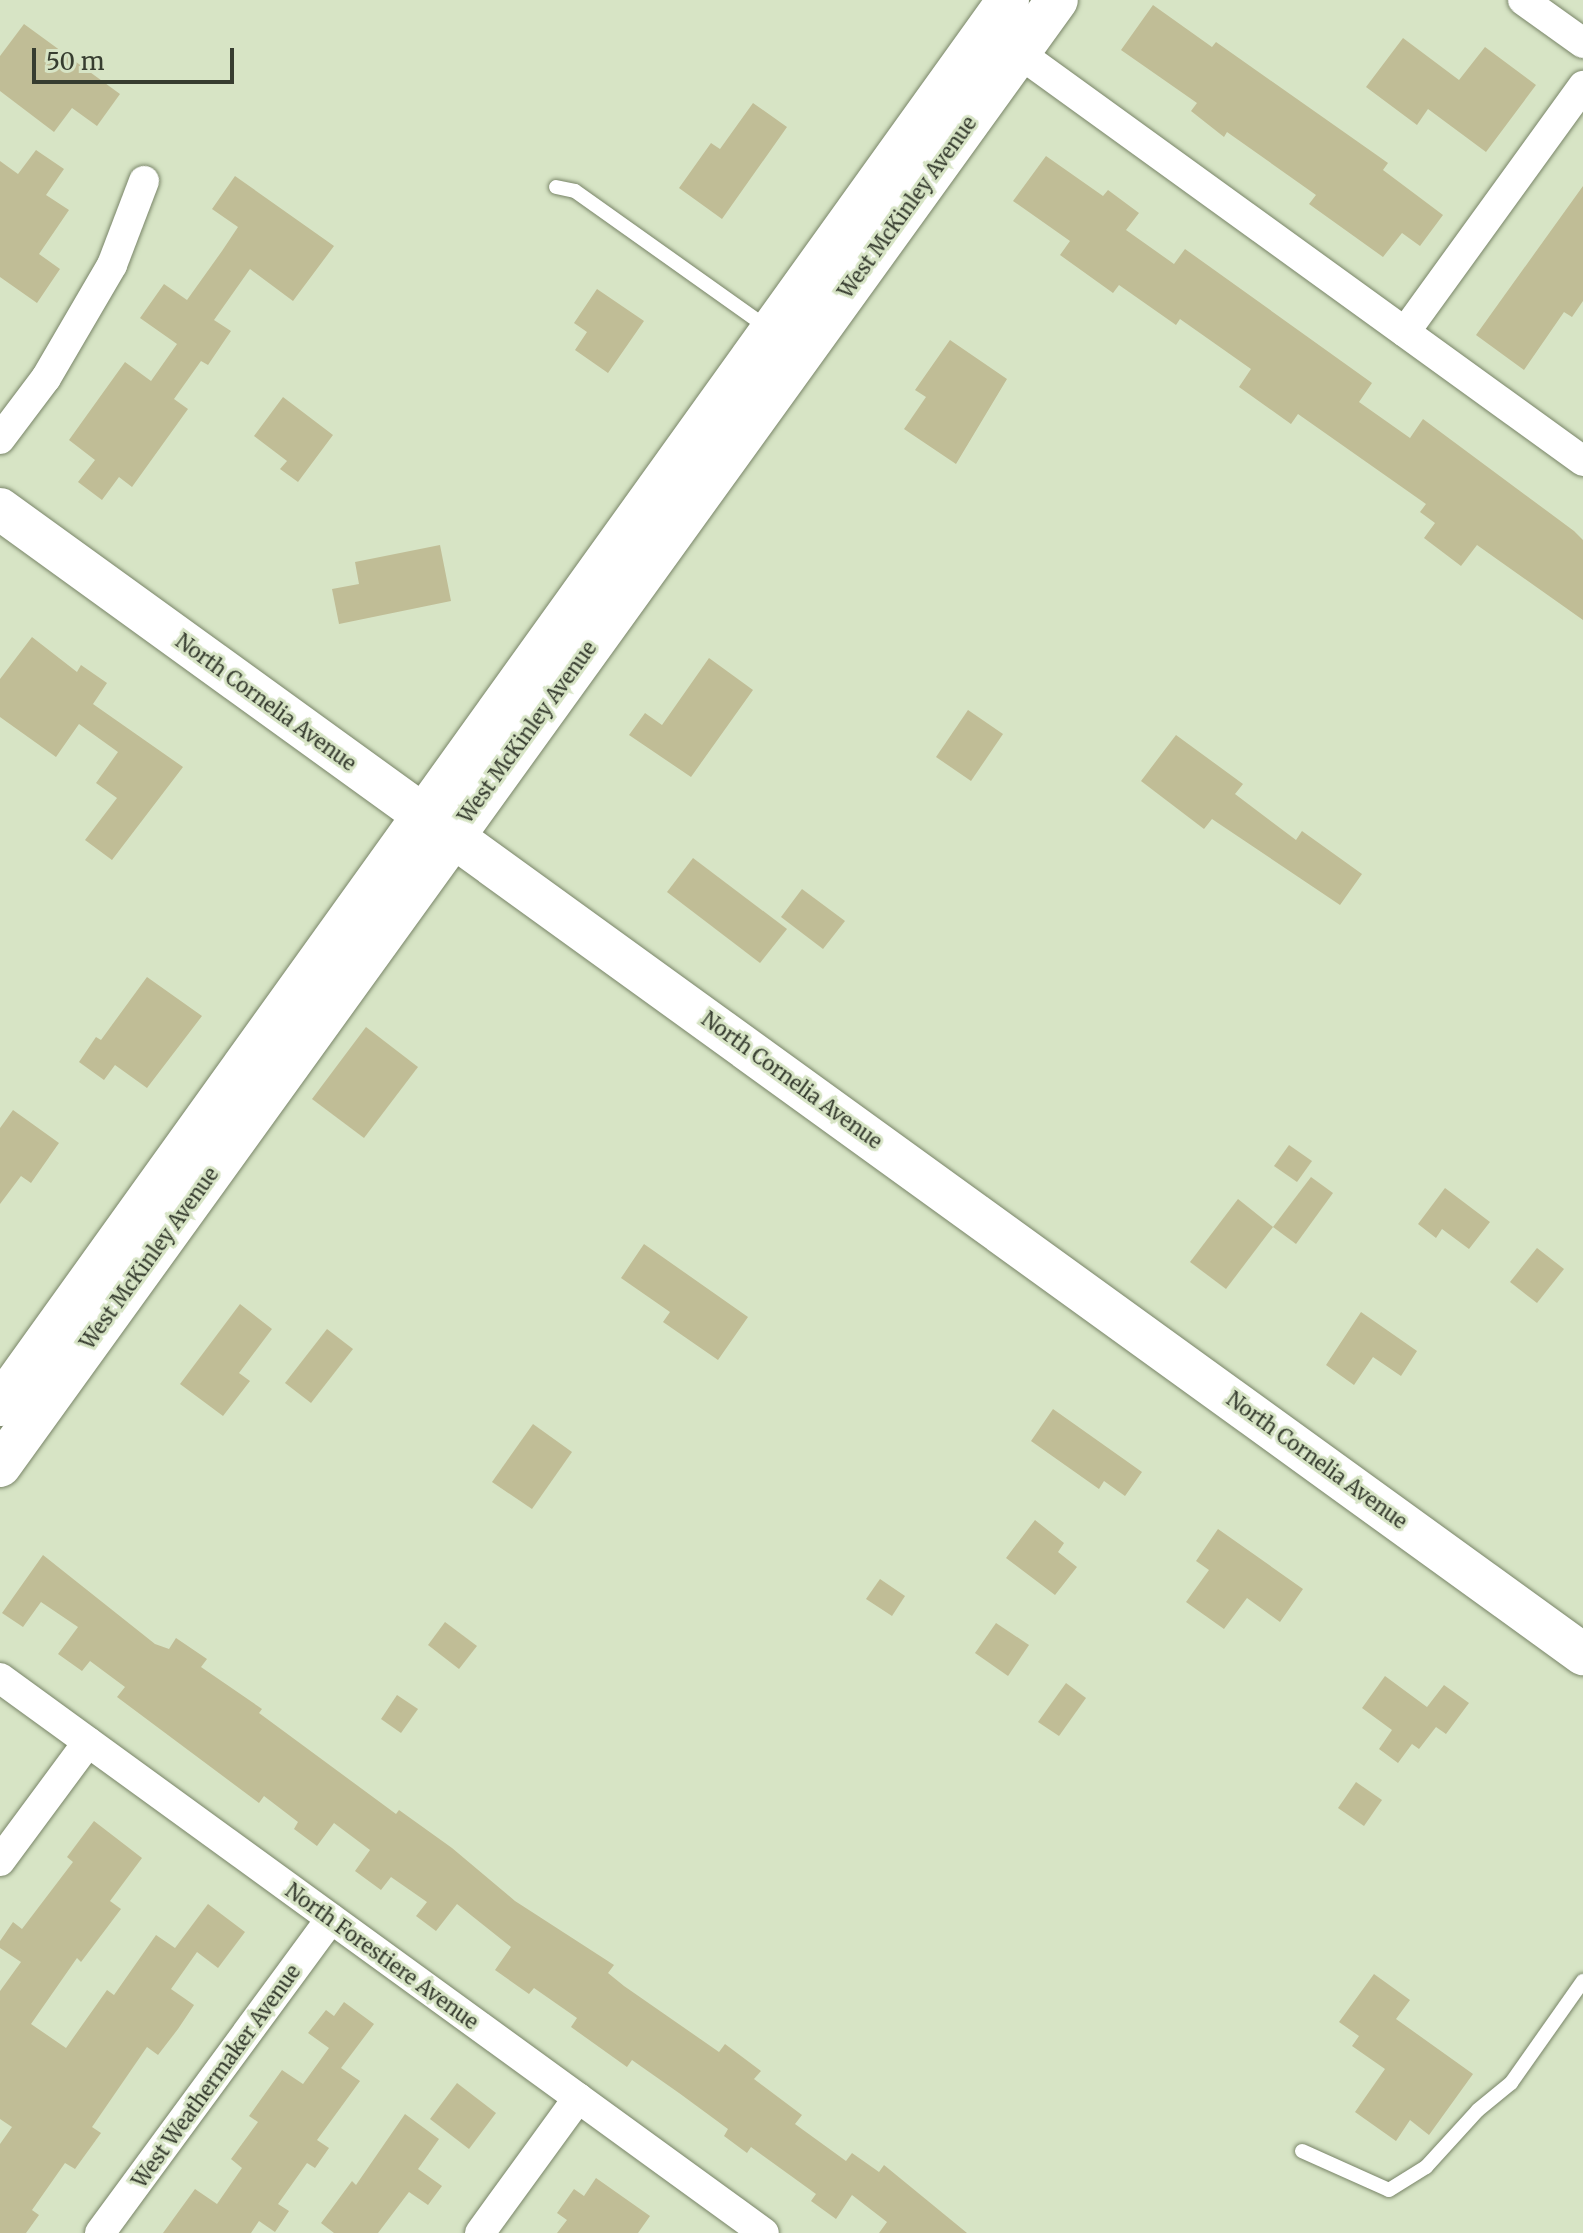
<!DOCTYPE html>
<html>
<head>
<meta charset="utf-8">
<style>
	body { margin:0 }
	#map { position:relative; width:1583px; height:2233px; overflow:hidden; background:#d7e4c5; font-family:Merriweather,serif }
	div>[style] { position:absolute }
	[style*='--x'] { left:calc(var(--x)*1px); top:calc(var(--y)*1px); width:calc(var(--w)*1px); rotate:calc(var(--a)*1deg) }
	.building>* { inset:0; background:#c0bd96 }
	.roads { filter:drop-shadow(0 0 2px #798568) drop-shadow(0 0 2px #798568) }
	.lane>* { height:14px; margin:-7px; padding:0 7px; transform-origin:7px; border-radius:7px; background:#fff }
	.street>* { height:30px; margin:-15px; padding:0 15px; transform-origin:15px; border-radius:15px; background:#fff }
	.secondary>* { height:42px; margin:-21px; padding:0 21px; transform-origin:21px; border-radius:21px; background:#fff }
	span { translate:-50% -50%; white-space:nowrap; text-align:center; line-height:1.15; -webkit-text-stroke:6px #d7e4c5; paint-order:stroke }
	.street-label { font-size:20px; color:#373d30 }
	.scale { position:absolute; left:32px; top:48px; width:202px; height:36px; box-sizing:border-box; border:4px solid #373d30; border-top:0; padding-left:10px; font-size:24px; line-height:28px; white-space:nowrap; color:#373d30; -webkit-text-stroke:6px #d7e4c5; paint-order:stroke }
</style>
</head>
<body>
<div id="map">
	<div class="building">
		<div style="clip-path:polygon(1153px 5px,1212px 47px,1216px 42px,1388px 163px,1383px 170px,1443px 215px,1420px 246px,1402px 233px,1383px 257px,1309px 204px,1316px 195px,1227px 132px,1224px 137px,1191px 111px,1197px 103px,1121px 50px)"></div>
		<div style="clip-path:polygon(24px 24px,120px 94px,97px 126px,72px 108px,54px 132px,0 91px,0 56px)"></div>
		<div style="clip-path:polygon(1403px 38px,1459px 80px,1485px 47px,1536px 85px,1486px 152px,1428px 109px,1417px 125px,1366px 87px)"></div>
		<div style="clip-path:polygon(753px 103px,787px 127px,722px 219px,679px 188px,711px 143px,720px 149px)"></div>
		<div style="clip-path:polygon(36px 150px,64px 169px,46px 195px,69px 210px,39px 254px,60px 269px,37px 303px,0 277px,0 161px,18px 174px)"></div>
		<div style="clip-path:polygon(1046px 156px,1103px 196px,1108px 190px,1139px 213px,1126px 230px,1174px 264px,1185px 249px,1372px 383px,1359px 402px,1410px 438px,1423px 419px,1574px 531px,1583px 540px,1583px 620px,1477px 545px,1461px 566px,1424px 538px,1435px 523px,1420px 512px,1426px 504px,1298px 414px,1291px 424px,1239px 387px,1251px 369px,1180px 319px,1176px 325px,1119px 285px,1113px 293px,1060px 255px,1070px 241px,1013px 201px)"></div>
		<div style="clip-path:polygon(235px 176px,334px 246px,293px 301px,250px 269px,214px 320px,231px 331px,208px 365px,201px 361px,174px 399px,188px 409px,132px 487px,119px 477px,102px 500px,78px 482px,95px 460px,69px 440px,125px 362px,151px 381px,177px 344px,140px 318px,164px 284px,187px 300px,222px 251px,238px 227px,212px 209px)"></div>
		<div style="clip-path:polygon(1583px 186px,1583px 301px,1572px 317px,1564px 312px,1524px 370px,1476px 335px)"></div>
		<div style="clip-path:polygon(597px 289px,644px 321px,608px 373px,575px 350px,587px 332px,574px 323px)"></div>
		<div style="clip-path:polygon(950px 340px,1007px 379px,956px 464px,904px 429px,926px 397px,915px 390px)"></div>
		<div style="clip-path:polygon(283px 397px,333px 435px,298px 482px,280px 469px,287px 461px,254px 436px)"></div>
		<div style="clip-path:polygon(440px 545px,451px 601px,339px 624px,332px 589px,359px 584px,355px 562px)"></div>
		<div style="clip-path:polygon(32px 637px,77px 672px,81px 665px,107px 683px,93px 704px,183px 767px,112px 860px,85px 840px,117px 798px,96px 783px,118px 752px,79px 724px,56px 757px,0 717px,0 679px)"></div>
		<div style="clip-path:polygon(709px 658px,753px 690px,691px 777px,629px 735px,645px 713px,662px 725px)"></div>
		<div style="clip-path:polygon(968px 710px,1003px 734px,971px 781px,936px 757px)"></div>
		<div style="clip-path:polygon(1176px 735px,1243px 784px,1235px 794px,1296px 840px,1302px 831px,1362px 874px,1340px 905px,1212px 819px,1204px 829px,1141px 781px)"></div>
		<div style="clip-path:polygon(693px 858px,787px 929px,760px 963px,667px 892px)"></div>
		<div style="clip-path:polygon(802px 889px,845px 921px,823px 949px,781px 917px)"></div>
		<div style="clip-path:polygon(147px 977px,202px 1016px,147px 1088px,115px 1065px,104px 1080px,79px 1062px,96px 1037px,101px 1040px)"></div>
		<div style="clip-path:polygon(366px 1027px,418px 1067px,364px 1138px,312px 1099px)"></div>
		<div style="clip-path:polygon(13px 1110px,59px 1143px,31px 1183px,21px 1176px,0 1204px,0 1128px)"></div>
		<div style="clip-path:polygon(1289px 1145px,1312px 1161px,1297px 1182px,1274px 1166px)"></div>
		<div style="clip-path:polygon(1311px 1177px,1333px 1193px,1296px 1244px,1273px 1227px)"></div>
		<div style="clip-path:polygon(1445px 1188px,1490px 1222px,1469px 1249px,1442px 1229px,1436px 1238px,1418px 1224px)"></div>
		<div style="clip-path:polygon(1238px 1199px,1273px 1227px,1226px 1289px,1190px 1262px)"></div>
		<div style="clip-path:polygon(644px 1244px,748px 1317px,718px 1360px,663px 1322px,670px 1312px,621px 1278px)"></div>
		<div style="clip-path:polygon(1537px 1248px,1564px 1269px,1537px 1303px,1510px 1282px)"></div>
		<div style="clip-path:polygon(240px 1304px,272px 1329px,239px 1373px,250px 1381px,223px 1416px,180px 1384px)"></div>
		<div style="clip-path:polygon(1361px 1312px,1417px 1351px,1401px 1376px,1373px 1357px,1354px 1385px,1326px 1365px)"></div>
		<div style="clip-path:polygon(327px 1329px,353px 1349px,311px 1403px,285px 1383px)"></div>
		<div style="clip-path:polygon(1053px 1409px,1142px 1472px,1125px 1496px,1104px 1481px,1099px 1489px,1031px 1441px)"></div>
		<div style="clip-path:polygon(533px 1424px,572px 1452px,532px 1509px,492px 1482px)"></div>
		<div style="clip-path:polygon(1035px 1520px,1064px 1543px,1058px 1552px,1077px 1567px,1055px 1595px,1006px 1558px)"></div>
		<div style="clip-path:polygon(1218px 1529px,1303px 1589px,1280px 1622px,1247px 1598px,1224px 1629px,1186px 1602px,1209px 1570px,1196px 1561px)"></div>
		<div style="clip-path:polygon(43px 1555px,155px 1644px,169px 1649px,176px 1638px,207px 1659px,201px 1667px,262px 1709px,259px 1713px,396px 1814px,399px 1810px,452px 1848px,515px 1901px,614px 1965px,608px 1973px,624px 1986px,719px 2052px,725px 2044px,761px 2071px,754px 2079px,802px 2115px,795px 2124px,806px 2132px,846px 2161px,852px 2153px,879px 2172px,884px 2165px,967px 2233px,879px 2233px,887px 2222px,852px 2195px,836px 2219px,811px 2201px,816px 2194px,751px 2147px,747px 2153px,724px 2136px,728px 2129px,679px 2093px,632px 2060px,627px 2067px,571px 2027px,577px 2018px,534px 1988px,529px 1994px,495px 1970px,511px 1947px,457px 1904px,436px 1931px,416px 1916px,427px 1902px,391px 1877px,381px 1890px,355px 1871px,370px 1850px,334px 1823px,317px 1846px,294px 1829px,298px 1822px,264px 1796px,259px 1803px,117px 1697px,125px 1687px,90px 1661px,82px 1671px,58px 1654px,78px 1627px,41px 1602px,23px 1627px,2px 1613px)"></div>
		<div style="clip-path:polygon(880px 1579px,905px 1596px,892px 1616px,866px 1599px)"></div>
		<div style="clip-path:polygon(445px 1622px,477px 1646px,459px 1669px,428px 1645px)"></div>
		<div style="clip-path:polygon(996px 1623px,1029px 1645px,1008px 1676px,975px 1653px)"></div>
		<div style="clip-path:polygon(1385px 1676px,1427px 1707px,1444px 1685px,1469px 1703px,1446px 1734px,1436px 1727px,1419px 1749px,1412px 1744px,1398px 1763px,1379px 1749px,1392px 1730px,1362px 1708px)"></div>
		<div style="clip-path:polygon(1066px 1683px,1086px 1698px,1059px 1736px,1038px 1722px)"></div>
		<div style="clip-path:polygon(397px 1695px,418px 1709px,401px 1733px,381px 1719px)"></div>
		<div style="clip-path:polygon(1356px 1782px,1382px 1800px,1364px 1826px,1338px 1808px)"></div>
		<div style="clip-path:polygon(94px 1821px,142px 1858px,110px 1901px,121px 1909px,81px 1962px,77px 1958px,31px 2024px,66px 2048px,107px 1990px,114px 1995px,156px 1935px,175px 1948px,208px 1904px,245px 1932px,218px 1968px,197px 1952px,171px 1989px,194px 2005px,178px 2029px,158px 2055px,147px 2047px,92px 2127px,101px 2133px,75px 2169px,65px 2163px,32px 2210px,39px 2215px,26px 2233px,0 2233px,0 2144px,12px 2127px,0 2119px,0 1991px,21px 1962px,0 1948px,0 1941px,13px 1922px,22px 1929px,73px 1862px,67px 1857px)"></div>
		<div style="clip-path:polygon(1374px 1974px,1410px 2000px,1396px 2019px,1473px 2074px,1429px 2135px,1410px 2120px,1396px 2141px,1355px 2112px,1385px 2069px,1352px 2046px,1359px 2036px,1339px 2022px)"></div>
		<div style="clip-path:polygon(344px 2002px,374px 2024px,341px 2068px,360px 2081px,317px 2140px,329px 2148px,315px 2168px,307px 2163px,278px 2204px,289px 2211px,275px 2232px,259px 2221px,251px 2233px,163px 2233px,195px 2189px,217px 2204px,242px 2168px,231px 2159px,258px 2122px,249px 2116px,282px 2070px,303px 2084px,329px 2048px,308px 2033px,326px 2010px,334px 2016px)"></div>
		<div style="clip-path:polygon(457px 2083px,496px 2113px,469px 2149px,430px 2119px)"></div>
		<div style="clip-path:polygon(405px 2114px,439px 2139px,418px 2169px,442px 2186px,428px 2205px,409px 2192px,378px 2233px,334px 2233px,321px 2223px,352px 2181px,356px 2185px)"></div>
		<div style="clip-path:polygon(596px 2178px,650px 2216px,638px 2233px,557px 2233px,567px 2220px,557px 2213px,574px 2189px,584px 2196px)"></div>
	</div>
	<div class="roads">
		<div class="lane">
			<div style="--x:556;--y:187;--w:19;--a:12"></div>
			<div style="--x:575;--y:191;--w:237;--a:35.4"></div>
			<div style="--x:1302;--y:2151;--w:95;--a:24.1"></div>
			<div style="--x:1389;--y:2190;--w:44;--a:-31.9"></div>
			<div style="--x:1426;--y:2167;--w:77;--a:-47.6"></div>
			<div style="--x:1478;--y:2110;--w:43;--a:-39.3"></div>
			<div style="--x:1511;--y:2083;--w:125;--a:-54.8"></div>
		</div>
		<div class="street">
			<div style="--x:1523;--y:0;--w:74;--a:35.6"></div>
			<div style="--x:1019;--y:53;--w:696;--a:35.88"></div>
			<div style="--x:1405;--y:332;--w:304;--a:-54.1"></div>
			<div style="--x:0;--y:439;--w:76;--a:-53"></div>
			<div style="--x:46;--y:378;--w:131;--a:-59.7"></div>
			<div style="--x:112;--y:265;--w:90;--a:-69.1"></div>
			<div style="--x:0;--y:1678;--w:944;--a:36"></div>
			<div style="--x:0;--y:1861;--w:148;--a:-53.5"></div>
			<div style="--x:100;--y:2233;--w:390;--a:-53.7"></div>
			<div style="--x:480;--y:2233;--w:167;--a:-54"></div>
		</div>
		<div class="secondary">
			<div style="--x:0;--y:509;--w:1954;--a:35.88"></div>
			<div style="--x:0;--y:1405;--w:1729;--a:-54.34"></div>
			<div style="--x:0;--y:1466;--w:1807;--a:-54.21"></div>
		</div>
	</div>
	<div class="street-label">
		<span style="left:907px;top:207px;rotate:-54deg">West McKinley Avenue</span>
		<span style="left:266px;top:702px;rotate:36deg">North Cornelia Avenue</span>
		<span style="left:527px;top:732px;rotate:-54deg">West McKinley Avenue</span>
		<span style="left:792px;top:1080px;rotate:36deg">North Cornelia Avenue</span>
		<span style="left:149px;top:1258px;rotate:-54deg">West McKinley Avenue</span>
		<span style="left:1317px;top:1460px;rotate:36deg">North Cornelia Avenue</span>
		<span style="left:382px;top:1956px;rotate:36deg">North Forestiere Avenue</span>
		<span style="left:216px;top:2076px;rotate:-54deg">West Weathermaker Avenue</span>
	</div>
	<div class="scale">50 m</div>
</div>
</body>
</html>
